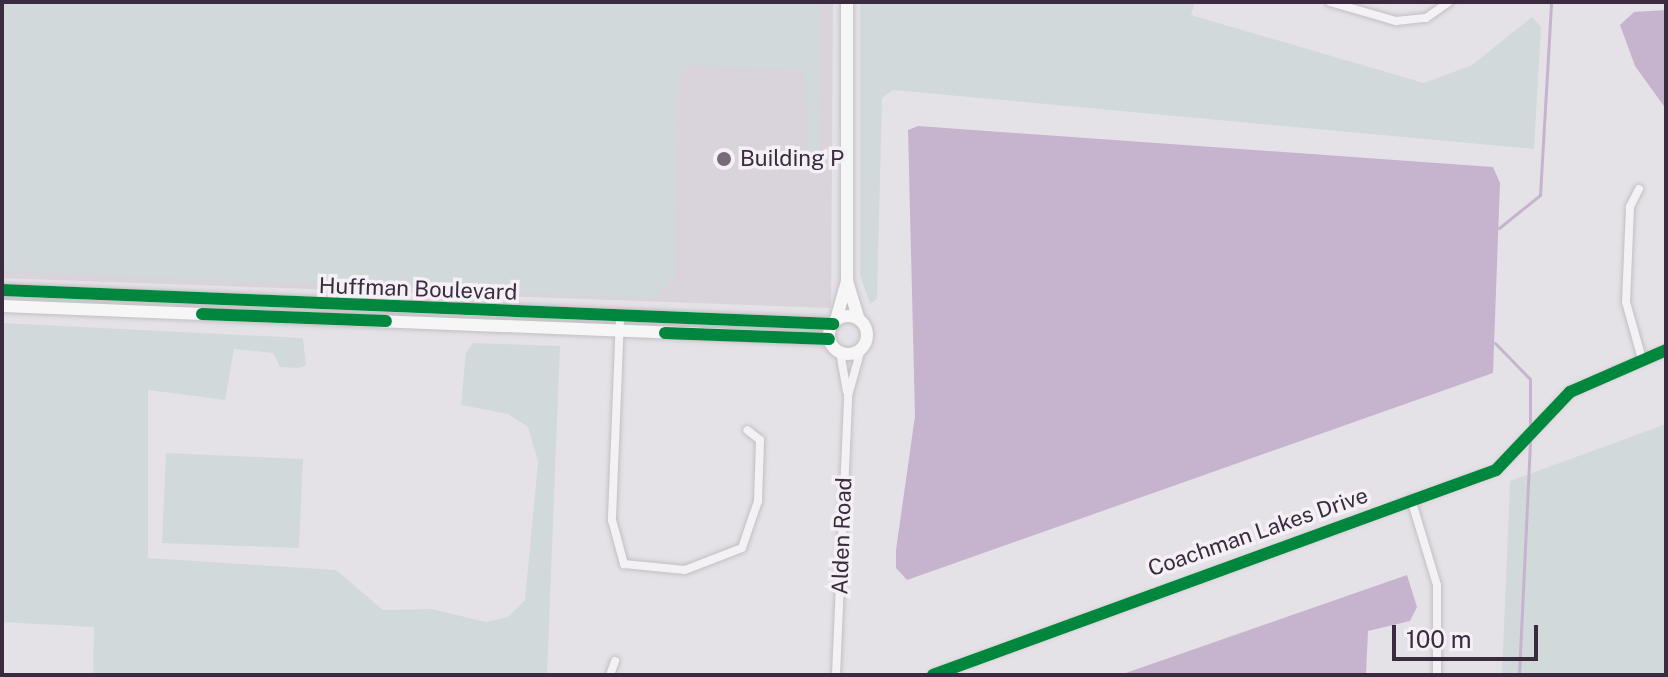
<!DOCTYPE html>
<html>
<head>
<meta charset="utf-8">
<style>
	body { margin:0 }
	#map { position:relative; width:1668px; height:677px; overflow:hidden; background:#e5e2e7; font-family:"Public Sans",sans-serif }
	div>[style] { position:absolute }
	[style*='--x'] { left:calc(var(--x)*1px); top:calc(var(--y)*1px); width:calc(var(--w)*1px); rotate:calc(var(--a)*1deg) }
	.built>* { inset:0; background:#d9d3db }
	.green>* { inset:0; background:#d2d9da }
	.water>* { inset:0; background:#c6b4cf }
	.stream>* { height:3px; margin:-1.5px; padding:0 1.5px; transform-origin:1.5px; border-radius:1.5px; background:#c6b4cf }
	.roads { filter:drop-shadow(0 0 2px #c2bfc3) drop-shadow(0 0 2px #c2bfc3) }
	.street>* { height:8px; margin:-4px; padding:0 4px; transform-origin:4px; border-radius:4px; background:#f3f1f4 }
	.secondary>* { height:12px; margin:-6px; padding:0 6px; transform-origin:6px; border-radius:6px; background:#f6f6f6 }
	.secondary>.ring { margin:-6px; padding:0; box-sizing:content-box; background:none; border:12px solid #f6f6f6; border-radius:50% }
	.cycleway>* { height:12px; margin:-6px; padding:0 6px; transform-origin:6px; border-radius:6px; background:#00873e }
	.dots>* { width:22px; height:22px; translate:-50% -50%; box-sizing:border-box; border:4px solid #f4f0f6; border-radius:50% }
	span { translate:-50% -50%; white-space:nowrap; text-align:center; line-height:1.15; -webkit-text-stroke:7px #f4f0f6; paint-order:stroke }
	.poi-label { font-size:22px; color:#3a2b3e }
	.left { translate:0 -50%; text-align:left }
	.street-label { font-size:22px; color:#3a2b3e }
	.frame { position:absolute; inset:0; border:4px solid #3a2b3e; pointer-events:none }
	.scale { position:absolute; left:1392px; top:625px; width:146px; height:36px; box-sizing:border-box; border:4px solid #3a2b3e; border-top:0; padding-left:10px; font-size:24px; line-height:28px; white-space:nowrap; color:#3a2b3e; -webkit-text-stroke:6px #f4f0f6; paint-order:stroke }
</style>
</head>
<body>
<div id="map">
	<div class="built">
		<div style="clip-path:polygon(2px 2px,833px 2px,831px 308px,2px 278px)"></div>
	</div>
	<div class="green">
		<div style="clip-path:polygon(2px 2px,821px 2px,820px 155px,808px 156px,805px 71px,689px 65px,679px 78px,675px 278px,653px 298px,2px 271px)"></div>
		<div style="clip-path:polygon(860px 2px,1195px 2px,1191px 15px,1424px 83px,1472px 65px,1532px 17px,1541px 27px,1534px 149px,893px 90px,882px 98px,877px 299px,870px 304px,860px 275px)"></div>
		<div style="clip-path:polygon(2px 323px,303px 338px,306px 366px,297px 368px,280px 367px,273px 353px,234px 349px,225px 400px,148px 390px,148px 558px,336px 570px,383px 610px,431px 609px,486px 622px,508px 617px,525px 600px,538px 462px,528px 427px,508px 414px,461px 405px,466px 352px,473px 343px,560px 346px,547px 675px,93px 675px,94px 627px,2px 622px)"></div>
		<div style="clip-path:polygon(1666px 424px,1666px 675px,1502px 675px,1510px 481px)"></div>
		<div style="clip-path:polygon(166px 453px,303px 459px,299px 548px,162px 543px)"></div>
	</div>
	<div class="water">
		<div style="clip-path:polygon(1666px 10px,1666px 109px,1635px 66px,1620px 25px,1634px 12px)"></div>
		<div style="clip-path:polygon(918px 126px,1493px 167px,1500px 183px,1493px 373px,907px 580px,896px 568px,896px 550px,915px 416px,908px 130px)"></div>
		<div style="clip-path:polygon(1407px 575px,1417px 607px,1410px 621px,1368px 631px,1366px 675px,1120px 675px)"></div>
	</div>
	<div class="stream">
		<div style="--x:1499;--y:228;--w:53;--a:-38.8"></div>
		<div style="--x:1540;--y:195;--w:193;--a:-86.7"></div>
		<div style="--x:1495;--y:343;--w:50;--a:45.8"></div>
		<div style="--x:1530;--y:379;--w:49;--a:90"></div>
		<div style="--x:1519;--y:675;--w:235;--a:-87.3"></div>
	</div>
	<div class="roads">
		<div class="street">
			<div style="--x:1330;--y:2;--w:69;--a:16.1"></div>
			<div style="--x:1396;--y:21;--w:30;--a:-6"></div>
			<div style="--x:1426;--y:18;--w:28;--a:-35"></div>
			<div style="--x:1639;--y:189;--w:20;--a:117"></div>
			<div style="--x:1630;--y:207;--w:95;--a:92.4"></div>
			<div style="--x:1626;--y:302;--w:59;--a:74.3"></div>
			<div style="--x:620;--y:318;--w:202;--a:92.3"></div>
			<div style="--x:612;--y:520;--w:46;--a:74.7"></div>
			<div style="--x:624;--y:564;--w:61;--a:5.6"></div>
			<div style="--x:685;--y:570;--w:61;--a:-21.1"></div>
			<div style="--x:742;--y:548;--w:50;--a:-71.2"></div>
			<div style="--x:758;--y:501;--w:61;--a:-88.1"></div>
			<div style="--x:760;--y:440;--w:16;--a:-142"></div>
			<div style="--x:840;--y:352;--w:40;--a:80"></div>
			<div style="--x:1411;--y:499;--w:90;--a:73.2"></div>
			<div style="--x:1437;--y:585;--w:90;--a:90"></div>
			<div style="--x:610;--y:675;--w:15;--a:-70"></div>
			<div style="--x:836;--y:675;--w:279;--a:-87.5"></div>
			<div style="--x:848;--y:396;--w:49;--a:-74.5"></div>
			<div style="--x:933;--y:675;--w:599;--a:-20.01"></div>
			<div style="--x:1496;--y:470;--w:108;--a:-46.5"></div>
			<div style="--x:1570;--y:392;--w:105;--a:-23.6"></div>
		</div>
		<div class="secondary">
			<div style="--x:847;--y:2;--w:279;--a:90"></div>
			<div style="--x:847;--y:281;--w:39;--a:73"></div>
			<div style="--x:2;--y:290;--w:832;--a:2.34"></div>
			<div style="--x:2;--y:306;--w:828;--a:2.29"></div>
			<div class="ring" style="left:829px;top:316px;width:26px;height:26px"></div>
			<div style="--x:836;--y:320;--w:41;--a:-74.2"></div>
		</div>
	</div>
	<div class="cycleway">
		<div style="--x:2;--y:290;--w:832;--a:2.34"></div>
		<div style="--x:202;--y:314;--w:184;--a:2.2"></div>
		<div style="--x:665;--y:333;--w:164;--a:2.1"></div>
		<div style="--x:933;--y:675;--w:599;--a:-20.01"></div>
		<div style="--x:1496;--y:470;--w:108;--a:-46.5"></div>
		<div style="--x:1570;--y:392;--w:105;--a:-23.6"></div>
	</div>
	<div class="dots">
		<div style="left:724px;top:159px;background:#766b79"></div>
	</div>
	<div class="poi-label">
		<span class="left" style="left:740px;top:159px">Building P</span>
	</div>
	<div class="street-label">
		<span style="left:418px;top:289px;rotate:2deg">Huffman Boulevard</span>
		<span style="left:1258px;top:532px;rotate:-19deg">Coachman Lakes Drive</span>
		<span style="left:842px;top:536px;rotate:-88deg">Alden Road</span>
	</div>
	<div class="frame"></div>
	<div class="scale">100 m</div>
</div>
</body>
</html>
